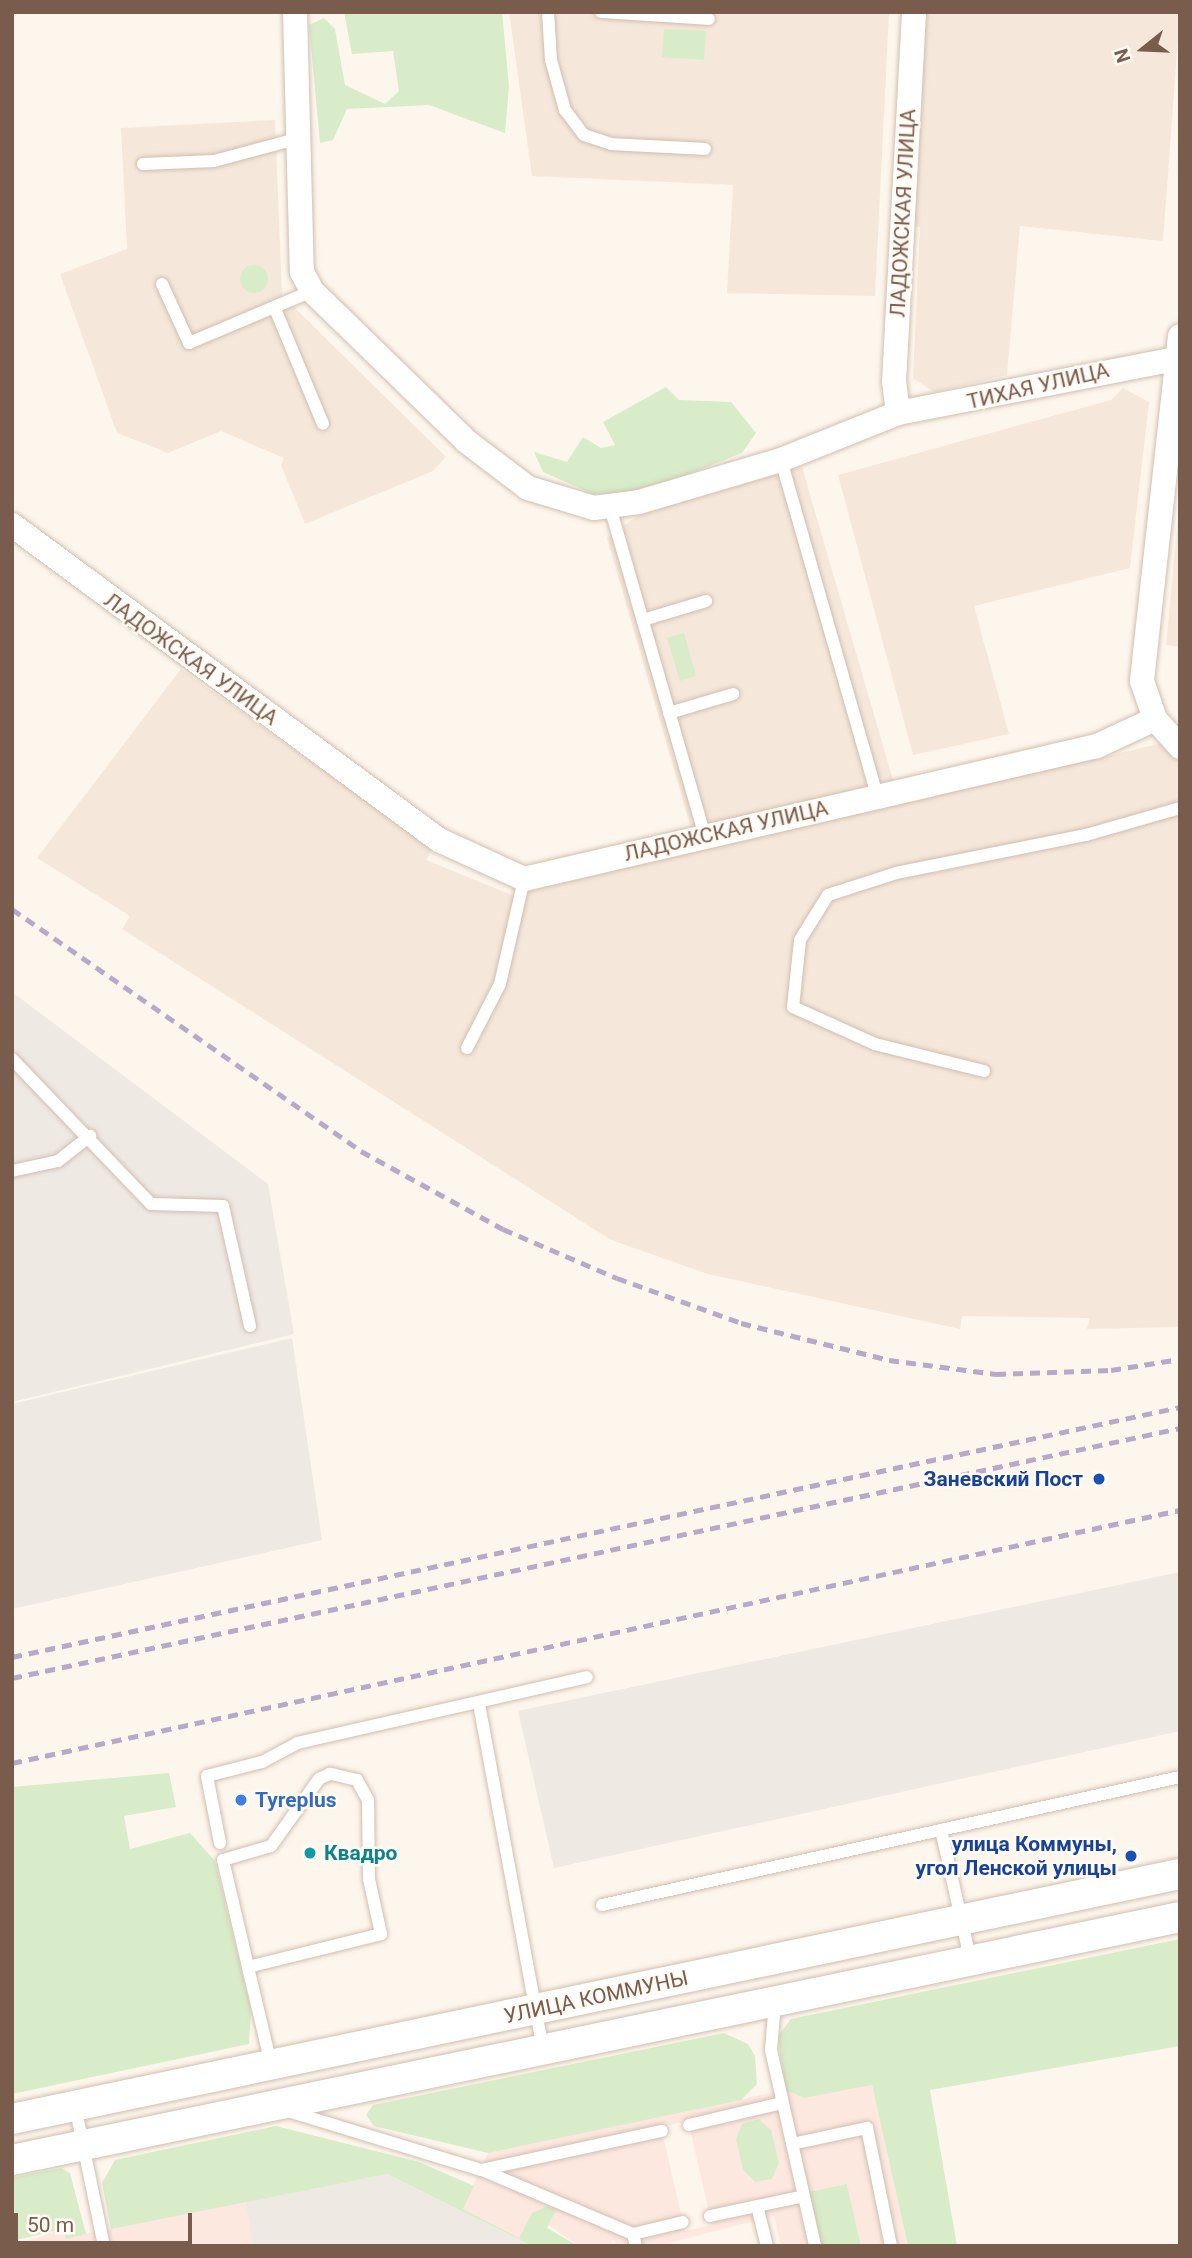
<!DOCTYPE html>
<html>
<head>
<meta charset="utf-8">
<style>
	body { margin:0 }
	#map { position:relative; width:1192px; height:2258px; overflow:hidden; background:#fdf6ec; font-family:Roboto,sans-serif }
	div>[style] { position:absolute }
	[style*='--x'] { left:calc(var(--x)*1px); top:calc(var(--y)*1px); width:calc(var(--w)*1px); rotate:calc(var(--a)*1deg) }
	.residential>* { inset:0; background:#f5e8da }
	.commercial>* { inset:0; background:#fde8e0 }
	.industrial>* { inset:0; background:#efe9e4 }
	.green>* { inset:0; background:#d8ecc9 }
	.round { border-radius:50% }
	.roads { filter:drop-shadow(0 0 2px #d1beb0) drop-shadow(0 0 2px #d1beb0) }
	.service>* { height:12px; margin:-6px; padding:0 6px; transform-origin:6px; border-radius:6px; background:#fff }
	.minor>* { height:24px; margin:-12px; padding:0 12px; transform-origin:12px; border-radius:12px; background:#fff }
	.tertiary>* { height:30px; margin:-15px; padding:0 15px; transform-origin:15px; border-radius:15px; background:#fff }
	.rail>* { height:5px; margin-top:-2.5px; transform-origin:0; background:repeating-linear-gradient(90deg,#b9a8c9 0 10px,transparent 0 17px) }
	.dots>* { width:19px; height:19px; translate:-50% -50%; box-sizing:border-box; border:4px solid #fffaf3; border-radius:50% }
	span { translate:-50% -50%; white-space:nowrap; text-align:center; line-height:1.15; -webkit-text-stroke:5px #fffaf3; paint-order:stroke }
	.street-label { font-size:21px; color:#7a5c4d }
	.transit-label { font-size:21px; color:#164399; font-weight:700 }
	.right { translate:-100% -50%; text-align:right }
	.shop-label { font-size:21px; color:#366cbe; font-weight:700 }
	.left { translate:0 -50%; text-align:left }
	.culture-label { font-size:21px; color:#0d838f; font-weight:700 }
	.frame { position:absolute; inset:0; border:14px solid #7a5c4d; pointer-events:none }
	.north { position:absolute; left:1108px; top:14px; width:70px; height:70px; -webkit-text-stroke:5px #fffaf3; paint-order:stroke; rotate:252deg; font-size:19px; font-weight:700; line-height:28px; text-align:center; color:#7a5c4d }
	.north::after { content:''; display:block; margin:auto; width:24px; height:32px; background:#7a5c4d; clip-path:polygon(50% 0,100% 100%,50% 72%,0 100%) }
	.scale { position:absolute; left:14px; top:2213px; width:178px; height:32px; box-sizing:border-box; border:4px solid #7a5c4d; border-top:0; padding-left:9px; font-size:21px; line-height:24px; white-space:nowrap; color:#7a5c4d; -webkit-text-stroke:5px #fffaf3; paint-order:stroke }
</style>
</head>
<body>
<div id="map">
	<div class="residential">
		<div style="clip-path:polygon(509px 12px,889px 12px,875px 296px,727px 293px,733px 185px,532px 176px)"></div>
		<div style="clip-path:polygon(925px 12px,1180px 12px,1163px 241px,1020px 226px,1007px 375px,934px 392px,913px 378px,920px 227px,912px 226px)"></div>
		<div style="clip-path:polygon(275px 120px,282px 295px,446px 457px,433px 471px,305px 524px,281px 465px,284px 458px,221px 431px,168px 453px,117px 433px,60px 274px,127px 249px,121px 128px)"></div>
		<div style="clip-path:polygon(1123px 388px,1149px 402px,1130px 568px,974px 606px,1009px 734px,913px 755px,838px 475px,1111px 400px)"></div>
		<div style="clip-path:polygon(802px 467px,893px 780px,691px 828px,607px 538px,639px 515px)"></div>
		<div style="clip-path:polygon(1180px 498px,1180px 647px,1166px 645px)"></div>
		<div style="clip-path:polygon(181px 669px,433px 849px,426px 860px,512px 895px,1167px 742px,1180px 758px,1180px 1327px,1087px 1329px,1090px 1318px,962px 1316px,960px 1329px,708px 1274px,611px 1240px,122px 929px,130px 916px,37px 858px)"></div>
	</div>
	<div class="commercial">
		<div style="clip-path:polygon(evenodd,872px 2085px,908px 2246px,861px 2246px,847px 2184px,809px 2193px,821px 2246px,781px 2246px,774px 2216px,657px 2246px,618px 2246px,613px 2240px,610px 2246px,578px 2246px,532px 2213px,519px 2238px,462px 2209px,488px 2153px,785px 2090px,804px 2098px,872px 2085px,688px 2121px,712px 2225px,685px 2231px,661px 2127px,688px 2121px)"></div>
		<div style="clip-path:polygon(245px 2199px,253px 2246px,12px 2246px,63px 2229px,67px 2238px)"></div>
	</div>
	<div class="industrial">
		<div style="clip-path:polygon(12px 992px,268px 1184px,294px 1334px,12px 1402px)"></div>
		<div style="clip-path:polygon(292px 1338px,322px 1540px,12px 1609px,12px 1404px)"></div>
		<div style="clip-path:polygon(1180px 1572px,1180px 1731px,554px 1868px,518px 1711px)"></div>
		<div style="clip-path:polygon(387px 2174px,532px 2246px,253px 2246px,245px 2200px)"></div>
	</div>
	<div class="green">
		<div style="clip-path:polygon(344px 12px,502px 12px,509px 86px,505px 133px,429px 105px,347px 109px,333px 140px,320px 143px,309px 25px,324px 18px,335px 29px,345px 85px,385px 104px,399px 91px,393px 51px,352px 54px)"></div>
		<div style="clip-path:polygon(664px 29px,706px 31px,704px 60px,662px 57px)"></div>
		<div class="round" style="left:240px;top:265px;width:28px;height:28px"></div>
		<div style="clip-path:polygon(666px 387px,679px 400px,731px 402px,756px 433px,742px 453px,638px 494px,593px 494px,543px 472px,534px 452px,567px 462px,583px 437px,601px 448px,615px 445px,603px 422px)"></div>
		<div style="clip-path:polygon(684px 633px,696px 676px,680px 681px,667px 638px)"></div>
		<div style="clip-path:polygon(169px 1773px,176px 1807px,124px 1816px,130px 1849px,190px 1833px,215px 1861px,251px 2010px,249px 2044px,12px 2094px,12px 1787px)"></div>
		<div style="clip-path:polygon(1180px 1939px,1180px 2046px,930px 2090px,957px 2246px,908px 2246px,872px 2085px,804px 2098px,785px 2090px,778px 2036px,791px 2019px)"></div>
		<div style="clip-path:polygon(724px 2033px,748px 2044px,755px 2056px,757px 2084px,741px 2100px,488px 2153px,374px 2126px,366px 2115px,373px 2105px)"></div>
		<div style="clip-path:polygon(759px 2119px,771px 2130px,779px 2163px,772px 2179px,755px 2182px,743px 2170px,736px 2139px,742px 2124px)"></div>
		<div style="clip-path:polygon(276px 2126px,419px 2162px,474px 2186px,463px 2209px,519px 2238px,532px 2213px,547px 2206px,556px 2210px,547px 2228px,578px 2246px,532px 2246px,387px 2174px,111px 2229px,102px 2183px,115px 2160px)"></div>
		<div style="clip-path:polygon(61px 2168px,70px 2173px,86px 2234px,66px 2239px,63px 2229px,12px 2241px,12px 2178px)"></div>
		<div style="clip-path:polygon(847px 2184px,861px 2246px,821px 2246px,809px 2192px)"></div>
	</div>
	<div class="roads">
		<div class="service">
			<div style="--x:548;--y:12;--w:48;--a:86.4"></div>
			<div style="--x:551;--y:60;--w:52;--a:74.4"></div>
			<div style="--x:565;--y:110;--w:31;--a:53"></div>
			<div style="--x:584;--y:135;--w:28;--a:18"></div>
			<div style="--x:611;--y:144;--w:94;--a:3"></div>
			<div style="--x:601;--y:12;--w:108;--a:3.7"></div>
			<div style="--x:143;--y:164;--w:71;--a:-2.4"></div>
			<div style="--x:214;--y:161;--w:85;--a:-15"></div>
			<div style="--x:162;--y:284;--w:65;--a:65.4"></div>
			<div style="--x:189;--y:343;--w:134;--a:-22.9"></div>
			<div style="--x:276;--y:311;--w:122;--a:67.4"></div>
			<div style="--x:781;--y:460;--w:348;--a:74"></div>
			<div style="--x:610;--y:507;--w:342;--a:73.9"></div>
			<div style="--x:643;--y:620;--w:66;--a:-16.8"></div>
			<div style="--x:669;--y:713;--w:67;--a:-16.5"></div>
			<div style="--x:467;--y:1048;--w:72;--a:-62.7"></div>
			<div style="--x:500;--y:984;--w:108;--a:-77.1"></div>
			<div style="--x:12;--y:1059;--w:201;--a:46.2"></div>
			<div style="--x:151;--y:1204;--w:72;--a:1.6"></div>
			<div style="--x:223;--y:1206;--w:123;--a:77.3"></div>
			<div style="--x:984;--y:1071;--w:112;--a:-166.1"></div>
			<div style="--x:875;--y:1044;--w:90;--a:-155.7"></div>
			<div style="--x:793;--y:1007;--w:67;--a:-84"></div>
			<div style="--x:800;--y:940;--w:53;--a:-58.1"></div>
			<div style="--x:828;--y:895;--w:71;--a:-17.9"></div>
			<div style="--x:896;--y:873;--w:194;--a:-11.3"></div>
			<div style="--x:1086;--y:835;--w:98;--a:-16"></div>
			<div style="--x:12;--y:1171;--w:47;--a:-12.3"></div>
			<div style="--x:58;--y:1161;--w:41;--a:-38"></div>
			<div style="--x:479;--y:1704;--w:350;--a:79.5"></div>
			<div style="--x:941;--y:1830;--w:131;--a:77.2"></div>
			<div style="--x:220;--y:1843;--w:68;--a:-101"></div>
			<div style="--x:207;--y:1776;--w:57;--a:-14.3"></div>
			<div style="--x:262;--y:1762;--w:40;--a:-28"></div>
			<div style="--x:297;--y:1743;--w:297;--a:-12.8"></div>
			<div style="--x:602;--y:1905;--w:592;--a:-12.49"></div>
			<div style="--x:248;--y:1967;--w:137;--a:-13.9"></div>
			<div style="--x:381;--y:1934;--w:56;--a:-102.3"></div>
			<div style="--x:369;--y:1879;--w:79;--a:-90.7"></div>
			<div style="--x:368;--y:1800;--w:23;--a:-119"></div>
			<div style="--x:357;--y:1780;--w:28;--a:-167"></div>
			<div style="--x:330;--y:1774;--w:12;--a:156"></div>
			<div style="--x:319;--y:1779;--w:82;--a:125.6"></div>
			<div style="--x:271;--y:1846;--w:50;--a:163.7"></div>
			<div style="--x:223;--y:1860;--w:110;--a:76.8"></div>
			<div style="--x:248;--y:1967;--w:100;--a:76.7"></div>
			<div style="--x:775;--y:2003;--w:47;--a:94.9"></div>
			<div style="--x:771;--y:2050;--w:201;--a:77.3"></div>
			<div style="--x:75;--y:2106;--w:143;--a:78.3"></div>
			<div style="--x:288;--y:2111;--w:202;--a:17"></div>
			<div style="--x:481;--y:2170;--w:185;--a:-12.2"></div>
			<div style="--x:689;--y:2125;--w:96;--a:-13.3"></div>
			<div style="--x:792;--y:2144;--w:77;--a:-12"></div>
			<div style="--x:867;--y:2128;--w:120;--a:78.5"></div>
			<div style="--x:482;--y:2170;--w:164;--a:23"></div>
			<div style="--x:633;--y:2234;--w:12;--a:76"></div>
			<div style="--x:757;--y:2206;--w:41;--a:76"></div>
			<div style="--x:710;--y:2216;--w:96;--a:-12"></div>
			<div style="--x:633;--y:2234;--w:51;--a:-13.5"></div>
		</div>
		<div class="minor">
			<div style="--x:295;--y:12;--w:260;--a:88.5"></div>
			<div style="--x:302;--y:272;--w:21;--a:62"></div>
			<div style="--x:312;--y:291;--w:215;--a:44.2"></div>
			<div style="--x:466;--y:441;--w:78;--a:37.2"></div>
			<div style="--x:528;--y:488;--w:69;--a:16.9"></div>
			<div style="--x:594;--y:508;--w:45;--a:-7.6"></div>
			<div style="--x:639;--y:502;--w:148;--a:-16.5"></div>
			<div style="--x:781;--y:460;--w:126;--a:-21.9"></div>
			<div style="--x:898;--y:413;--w:284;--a:-11"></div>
			<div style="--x:1180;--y:336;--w:347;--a:96.3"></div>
			<div style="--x:1142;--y:681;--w:40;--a:71.1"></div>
			<div style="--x:1155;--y:719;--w:38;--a:48"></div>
			<div style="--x:898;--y:413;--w:31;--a:-97"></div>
			<div style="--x:894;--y:382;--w:371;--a:-86.9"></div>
			<div style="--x:12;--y:525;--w:531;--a:36.42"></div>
			<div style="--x:439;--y:840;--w:94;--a:24.6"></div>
			<div style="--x:524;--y:879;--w:588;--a:-13.07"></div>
			<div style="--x:1097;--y:746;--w:64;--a:-25"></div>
		</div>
		<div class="tertiary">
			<div style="--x:12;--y:2119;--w:1193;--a:-11.85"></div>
			<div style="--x:12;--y:2160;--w:1193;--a:-11.75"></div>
		</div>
	</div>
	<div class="rail">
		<div style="--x:12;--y:909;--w:425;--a:34.7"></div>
		<div style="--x:361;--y:1151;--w:162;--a:28.8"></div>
		<div style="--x:503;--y:1229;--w:124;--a:23.3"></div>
		<div style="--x:617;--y:1278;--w:132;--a:19.9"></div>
		<div style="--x:741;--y:1323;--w:153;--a:14"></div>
		<div style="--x:889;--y:1360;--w:108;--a:7.5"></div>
		<div style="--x:996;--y:1374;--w:115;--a:-2"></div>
		<div style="--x:1111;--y:1370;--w:70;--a:-9.1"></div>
		<div style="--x:12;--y:1657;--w:1194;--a:-12.08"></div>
		<div style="--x:12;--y:1678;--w:1194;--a:-12.08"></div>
		<div style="--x:12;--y:1763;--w:1195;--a:-12.22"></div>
	</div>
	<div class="dots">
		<div style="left:1099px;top:1479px;background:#1a4fb4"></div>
		<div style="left:241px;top:1800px;background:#3f7fe0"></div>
		<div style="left:310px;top:1853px;background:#0f9aa8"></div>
		<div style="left:1131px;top:1856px;background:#1a4fb4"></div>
	</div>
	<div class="street-label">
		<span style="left:903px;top:213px;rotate:-87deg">ЛАДОЖСКАЯ УЛИЦА</span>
		<span style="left:1038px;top:386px;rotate:-13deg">ТИХАЯ УЛИЦА</span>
		<span style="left:191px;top:659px;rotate:36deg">ЛАДОЖСКАЯ УЛИЦА</span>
		<span style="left:726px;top:831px;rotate:-13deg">ЛАДОЖСКАЯ УЛИЦА</span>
		<span style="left:596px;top:1997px;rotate:-12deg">УЛИЦА КОММУНЫ</span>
	</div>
	<div class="transit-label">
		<span class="right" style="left:1083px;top:1479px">Заневский Пост</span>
		<span class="right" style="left:1117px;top:1856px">улица Коммуны,<br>угол Ленской улицы</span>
	</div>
	<div class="shop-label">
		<span class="left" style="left:255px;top:1800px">Tyreplus</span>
	</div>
	<div class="culture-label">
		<span class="left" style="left:324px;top:1853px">Квадро</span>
	</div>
	<div class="frame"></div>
	<div class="north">N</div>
	<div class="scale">50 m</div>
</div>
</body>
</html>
